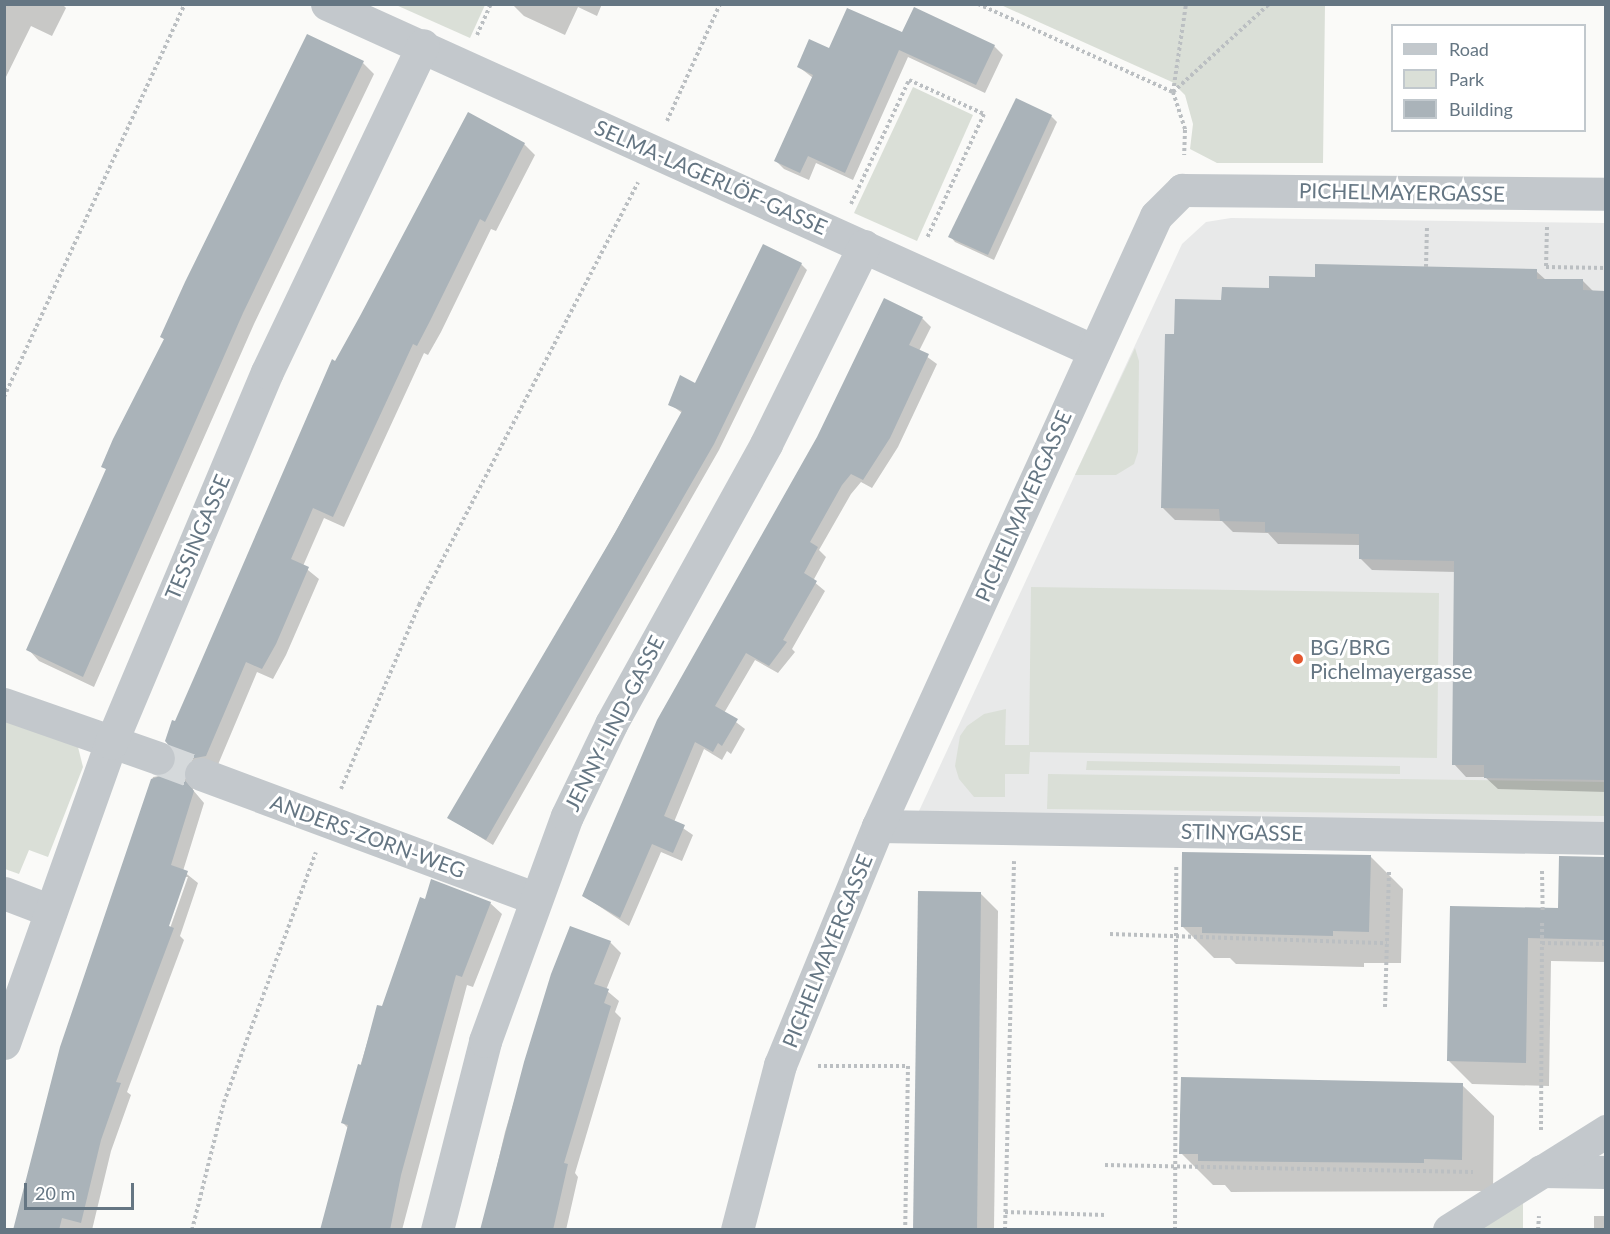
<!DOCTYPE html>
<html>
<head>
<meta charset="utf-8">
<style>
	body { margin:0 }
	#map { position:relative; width:1610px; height:1234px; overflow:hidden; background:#fafaf8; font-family:Lato,sans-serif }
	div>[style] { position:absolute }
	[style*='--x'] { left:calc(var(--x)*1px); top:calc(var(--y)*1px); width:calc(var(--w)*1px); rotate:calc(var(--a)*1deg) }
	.built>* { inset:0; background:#e8e9e9 }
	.green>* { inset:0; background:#dadfd7 }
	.shadow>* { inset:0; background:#0003 }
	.building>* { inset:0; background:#aab3b9 }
	.minor-tunnel>* { height:33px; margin-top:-16.5px; transform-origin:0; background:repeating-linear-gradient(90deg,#d5d9db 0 33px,transparent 0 49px) }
	.path>* { height:4px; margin-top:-2px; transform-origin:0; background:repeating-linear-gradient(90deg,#bbbfc2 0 3px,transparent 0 6px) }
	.minor>* { height:33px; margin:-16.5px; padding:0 16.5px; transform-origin:16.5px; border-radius:16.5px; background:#c3c8cc }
	.dots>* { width:16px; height:16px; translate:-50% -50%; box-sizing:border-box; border:3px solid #fff; border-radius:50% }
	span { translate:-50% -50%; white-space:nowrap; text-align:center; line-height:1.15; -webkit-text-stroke:6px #fff; paint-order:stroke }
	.street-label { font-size:21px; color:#657683 }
	.poi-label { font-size:21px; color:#657683 }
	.left { translate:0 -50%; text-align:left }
	.frame { position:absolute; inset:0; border:6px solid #657683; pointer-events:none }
	.legend { position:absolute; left:1391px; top:24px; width:195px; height:108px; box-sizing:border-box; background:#fff; border:2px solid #c1c8cd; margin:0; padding:8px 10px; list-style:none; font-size:18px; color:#657683 }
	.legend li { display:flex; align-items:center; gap:12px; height:30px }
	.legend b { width:30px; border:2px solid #c1c8cd }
	.scale { position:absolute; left:24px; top:1183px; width:110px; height:27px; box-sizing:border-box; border:3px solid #657683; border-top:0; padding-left:8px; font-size:18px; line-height:21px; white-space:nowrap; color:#657683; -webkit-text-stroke:4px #fff; paint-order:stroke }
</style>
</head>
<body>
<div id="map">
	<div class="built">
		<div style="clip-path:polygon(1231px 218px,1605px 223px,1605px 827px,919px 811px,1182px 244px,1206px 222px)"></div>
	</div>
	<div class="green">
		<div style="clip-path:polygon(396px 5px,485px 5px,470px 38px)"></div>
		<div style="clip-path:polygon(1001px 5px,1325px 5px,1323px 163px,1217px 163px,1190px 149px,1193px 124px,1185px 95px,1172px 82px)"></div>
		<div style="clip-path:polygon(913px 87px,973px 115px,917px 241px,854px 213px)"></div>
		<div style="clip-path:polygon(1135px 348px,1139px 361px,1138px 452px,1134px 464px,1116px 475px,1075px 475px)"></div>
		<div style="clip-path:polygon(1031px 587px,1439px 593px,1437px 758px,1030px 752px,1029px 774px,1005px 774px,1005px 797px,974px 797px,959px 779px,955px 766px,960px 736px,967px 726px,984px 714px,1006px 709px,1005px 745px,1029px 745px)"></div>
		<div style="clip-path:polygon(4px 717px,78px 747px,83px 767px,48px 857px,29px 850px,19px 874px,5px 869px)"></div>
		<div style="clip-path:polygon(1087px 761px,1400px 766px,1400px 774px,1086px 770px)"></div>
		<div style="clip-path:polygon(1048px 774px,1605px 782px,1605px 816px,1047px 809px)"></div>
		<div style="clip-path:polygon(1523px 1189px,1523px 1229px,1462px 1229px)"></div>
	</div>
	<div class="shadow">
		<div style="clip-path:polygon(4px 4px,62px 4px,66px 8px,52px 36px,31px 26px,4px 81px)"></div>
		<div style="clip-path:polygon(602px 4px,597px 16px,578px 7px,565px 35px,524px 16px,513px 5px)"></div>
		<div style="clip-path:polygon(903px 34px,994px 46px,1003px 55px,985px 93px,908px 57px,853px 180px,816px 163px,809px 180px,784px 169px,776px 161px,813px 78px,799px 67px,829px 50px)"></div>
		<div style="clip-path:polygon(363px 63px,374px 74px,254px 324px,94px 687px,39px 661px,28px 649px,107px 470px,103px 466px,165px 340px,162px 337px)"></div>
		<div style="clip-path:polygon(1051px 116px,1057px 122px,994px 260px,955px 242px,950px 236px)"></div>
		<div style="clip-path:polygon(evenodd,524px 144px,535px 155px,496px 231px,491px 229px,441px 332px,428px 355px,424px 353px,344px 527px,324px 518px,303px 566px,319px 579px,286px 655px,273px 679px,257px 672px,217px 767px,194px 778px,193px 790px,204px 803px,183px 871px,198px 883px,180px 936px,184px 940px,127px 1092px,131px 1095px,111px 1151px,92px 1230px,14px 1230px,153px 777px,171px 774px,177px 765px,176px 723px,336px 363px,524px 144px,185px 877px,188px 877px,168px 934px,165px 933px,185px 877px)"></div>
		<div style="clip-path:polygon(801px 264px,807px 270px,719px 450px,493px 845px,449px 818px,560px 631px,682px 413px,670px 404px,696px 385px)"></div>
		<div style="clip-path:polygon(1536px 271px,1546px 280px,1583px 281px,1594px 292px,1606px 292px,1606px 792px,1498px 789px,1485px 777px,1466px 777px,1454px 764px,1456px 572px,1372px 570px,1360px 558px,1360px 545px,1278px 544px,1268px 533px,1233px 532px,1222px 521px,1175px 520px,1163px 508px,1176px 336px,1223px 302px,1316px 279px)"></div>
		<div style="clip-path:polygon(922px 318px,931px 327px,919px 351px,937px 364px,898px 447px,872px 488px,861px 482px,851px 494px,819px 550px,826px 557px,813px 581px,825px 591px,792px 649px,795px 652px,778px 673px,755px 660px,724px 713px,745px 729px,731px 754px,727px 751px,722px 760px,704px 749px,674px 822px,693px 835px,682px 861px,661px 852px,629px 926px,584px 896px)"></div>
		<div style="clip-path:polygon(1371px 857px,1403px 889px,1401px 963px,1364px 963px,1364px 967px,1236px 964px,1230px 958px,1214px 958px,1182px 926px)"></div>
		<div style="clip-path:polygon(1561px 857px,1606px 858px,1606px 962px,1551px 961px,1549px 1086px,1472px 1084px,1448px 1060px,1451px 907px,1560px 909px)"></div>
		<div style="clip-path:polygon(980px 893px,998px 911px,994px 1230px,915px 1230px)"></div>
		<div style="clip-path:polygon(426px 900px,490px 903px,502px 914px,473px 987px,467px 985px,402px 1230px,322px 1230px,349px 1129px,343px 1123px,378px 1007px,383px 1008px)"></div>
		<div style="clip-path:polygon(610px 942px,621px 953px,606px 990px,619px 1001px,615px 1012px,621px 1018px,575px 1173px,578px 1177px,566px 1230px,482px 1230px,505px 1132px,552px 975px)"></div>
		<div style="clip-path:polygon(1462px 1085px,1494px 1116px,1493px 1191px,1231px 1192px,1225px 1185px,1213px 1185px,1181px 1153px)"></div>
		<div style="clip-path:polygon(1594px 1216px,1606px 1216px,1606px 1230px,1594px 1230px)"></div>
	</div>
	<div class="building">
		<div style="clip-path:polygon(914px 7px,995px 45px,976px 85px,899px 50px,845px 173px,808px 156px,800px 173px,774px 161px,813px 75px,797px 67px,809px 39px,829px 48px,847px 8px,902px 32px)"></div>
		<div style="clip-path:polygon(307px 34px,364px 61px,243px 313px,83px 677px,26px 650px,106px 469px,101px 467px,113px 439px,164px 339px,160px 337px,185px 282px)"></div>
		<div style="clip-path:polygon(1016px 98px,1052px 115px,988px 255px,948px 237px)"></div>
		<div style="clip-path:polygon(468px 112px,525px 143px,485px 222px,480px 219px,430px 321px,417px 346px,413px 344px,333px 517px,313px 508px,291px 559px,309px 567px,276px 644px,262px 669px,246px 662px,206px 756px,190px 759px,184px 767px,183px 778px,194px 791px,171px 865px,188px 871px,169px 926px,174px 928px,116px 1082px,121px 1083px,101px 1140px,81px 1223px,62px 1218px,59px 1230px,13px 1230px,60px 1047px,151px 779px,170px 773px,176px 764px,176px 754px,165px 741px,172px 720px,175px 721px,196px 673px,332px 359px,335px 361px,360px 316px)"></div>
		<div style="clip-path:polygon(763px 244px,802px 263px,714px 444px,486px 840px,447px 818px,616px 531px,682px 411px,668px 405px,680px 375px,695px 383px)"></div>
		<div style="clip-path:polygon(1315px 264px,1537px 269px,1537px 279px,1583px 279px,1583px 290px,1605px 291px,1605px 780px,1484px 778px,1484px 765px,1452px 765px,1454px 561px,1359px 559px,1359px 534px,1265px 532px,1265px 522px,1220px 521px,1219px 509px,1161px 508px,1165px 334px,1174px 334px,1175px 299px,1221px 300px,1222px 287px,1269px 288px,1269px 276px,1315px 277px)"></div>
		<div style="clip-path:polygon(884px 298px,923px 317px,909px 345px,929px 354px,890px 438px,863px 480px,851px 474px,842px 485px,810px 542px,818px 547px,804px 573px,817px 581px,783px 640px,787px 642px,769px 666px,746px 653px,715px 706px,738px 719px,722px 746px,718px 743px,713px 752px,695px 742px,664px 816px,685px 825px,673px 853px,652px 844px,620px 918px,582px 896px,657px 720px,817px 437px)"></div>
		<div style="clip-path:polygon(1182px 852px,1371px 855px,1369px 932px,1333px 931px,1333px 936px,1202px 933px,1202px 927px,1181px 927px)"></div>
		<div style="clip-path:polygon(1559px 856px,1605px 857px,1605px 940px,1528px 938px,1526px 1063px,1447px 1061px,1450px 906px,1558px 908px)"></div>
		<div style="clip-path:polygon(431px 879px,491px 902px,462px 977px,456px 975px,401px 1175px,390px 1230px,320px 1230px,348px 1125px,341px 1123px,358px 1064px,361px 1065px,377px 1005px,382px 1006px,420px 897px,425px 899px)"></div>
		<div style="clip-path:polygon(918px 891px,981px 892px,977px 1230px,913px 1230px)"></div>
		<div style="clip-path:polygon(570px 926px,611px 941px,594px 984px,609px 989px,604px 1003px,611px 1006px,564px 1163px,568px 1164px,553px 1230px,480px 1230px,524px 1062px,551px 974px)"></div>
		<div style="clip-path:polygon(1181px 1077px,1463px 1083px,1462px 1160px,1424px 1159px,1424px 1163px,1198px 1161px,1198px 1154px,1179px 1154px)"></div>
	</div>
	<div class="minor-tunnel">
		<div style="--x:158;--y:758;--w:46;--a:20.4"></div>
	</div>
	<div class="path">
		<div style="--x:978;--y:4;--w:214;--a:24.3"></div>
		<div style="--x:1173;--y:92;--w:40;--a:72"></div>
		<div style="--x:1185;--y:130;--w:25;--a:92"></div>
		<div style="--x:477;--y:35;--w:34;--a:-66"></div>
		<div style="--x:1173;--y:92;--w:130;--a:-42.5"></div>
		<div style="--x:1173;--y:92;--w:89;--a:-81.6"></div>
		<div style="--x:667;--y:121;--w:128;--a:-65.6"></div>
		<div style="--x:851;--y:204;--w:137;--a:-64.9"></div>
		<div style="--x:909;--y:80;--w:82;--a:24.4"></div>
		<div style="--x:984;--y:114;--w:136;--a:114.7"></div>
		<div style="--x:1547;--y:227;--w:40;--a:91.4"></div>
		<div style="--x:1546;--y:267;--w:60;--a:1"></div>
		<div style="--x:1426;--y:267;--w:41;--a:-88.6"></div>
		<div style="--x:4;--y:397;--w:433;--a:-65.3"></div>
		<div style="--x:341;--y:789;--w:200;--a:-67"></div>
		<div style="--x:419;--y:605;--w:476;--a:-62.6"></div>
		<div style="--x:1542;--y:871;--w:39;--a:89"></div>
		<div style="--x:1110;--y:934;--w:277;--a:1.9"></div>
		<div style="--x:1542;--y:943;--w:64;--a:0.9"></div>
		<div style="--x:1385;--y:1007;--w:138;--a:-88.3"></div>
		<div style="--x:818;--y:1066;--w:90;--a:0"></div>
		<div style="--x:908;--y:1066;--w:164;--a:91"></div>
		<div style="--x:1541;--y:1130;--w:209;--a:-89.7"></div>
		<div style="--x:1105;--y:1165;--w:368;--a:1.1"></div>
		<div style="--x:1005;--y:1212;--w:100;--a:1.7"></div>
		<div style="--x:192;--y:1230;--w:132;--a:-76"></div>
		<div style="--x:224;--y:1102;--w:266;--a:-69.8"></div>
		<div style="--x:1005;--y:1230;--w:369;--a:-88.6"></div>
		<div style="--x:1175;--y:1230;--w:366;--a:-89.8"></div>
		<div style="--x:1538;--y:1230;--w:14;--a:-86"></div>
	</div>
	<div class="minor">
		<div style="--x:327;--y:4;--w:842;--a:24.34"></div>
		<div style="--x:4;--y:704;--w:163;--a:19.3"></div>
		<div style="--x:201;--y:774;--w:356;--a:20.4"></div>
		<div style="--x:878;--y:826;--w:728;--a:0.94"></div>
		<div style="--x:4;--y:893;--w:50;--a:21"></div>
		<div style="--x:4;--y:1043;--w:319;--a:-70.4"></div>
		<div style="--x:111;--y:743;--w:402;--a:-67.2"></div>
		<div style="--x:267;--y:372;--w:362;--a:-64.5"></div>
		<div style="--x:1541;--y:1171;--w:65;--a:0.9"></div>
		<div style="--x:437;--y:1230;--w:195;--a:-75.7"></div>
		<div style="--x:485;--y:1041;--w:239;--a:-70"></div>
		<div style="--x:567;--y:816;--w:102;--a:-64.4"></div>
		<div style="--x:611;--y:724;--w:320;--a:-61"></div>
		<div style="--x:766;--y:444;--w:221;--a:-63.7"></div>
		<div style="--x:737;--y:1230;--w:171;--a:-75.4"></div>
		<div style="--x:780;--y:1065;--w:258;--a:-67.7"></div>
		<div style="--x:878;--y:826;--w:670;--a:-65.5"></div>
		<div style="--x:1156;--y:216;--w:37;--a:-45"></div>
		<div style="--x:1182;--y:190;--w:424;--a:0.5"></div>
		<div style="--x:1449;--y:1230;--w:186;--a:-32.2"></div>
	</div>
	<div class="dots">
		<div style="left:1298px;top:659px;background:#e4572e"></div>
	</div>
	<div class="street-label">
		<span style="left:711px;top:177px;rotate:24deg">SELMA-LAGERLÖF-GASSE</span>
		<span style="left:1402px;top:192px;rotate:1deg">PICHELMAYERGASSE</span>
		<span style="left:1023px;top:506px;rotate:-66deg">PICHELMAYERGASSE</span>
		<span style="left:197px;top:537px;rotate:-67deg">TESSINGASSE</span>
		<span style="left:614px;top:723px;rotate:-63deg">JENNY-LIND-GASSE</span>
		<span style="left:1242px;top:832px;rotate:1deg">STINYGASSE</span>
		<span style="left:368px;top:836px;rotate:20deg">ANDERS-ZORN-WEG</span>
		<span style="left:827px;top:951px;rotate:-68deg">PICHELMAYERGASSE</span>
	</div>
	<div class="poi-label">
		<span class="left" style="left:1310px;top:659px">BG/BRG<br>Pichelmayergasse</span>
	</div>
	<div class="frame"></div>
	<ul class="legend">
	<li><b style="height:8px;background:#c3c8cc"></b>Road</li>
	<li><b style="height:16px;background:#dadfd7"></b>Park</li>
	<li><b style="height:16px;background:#aab3b9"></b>Building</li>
	</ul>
	<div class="scale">20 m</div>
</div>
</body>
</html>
